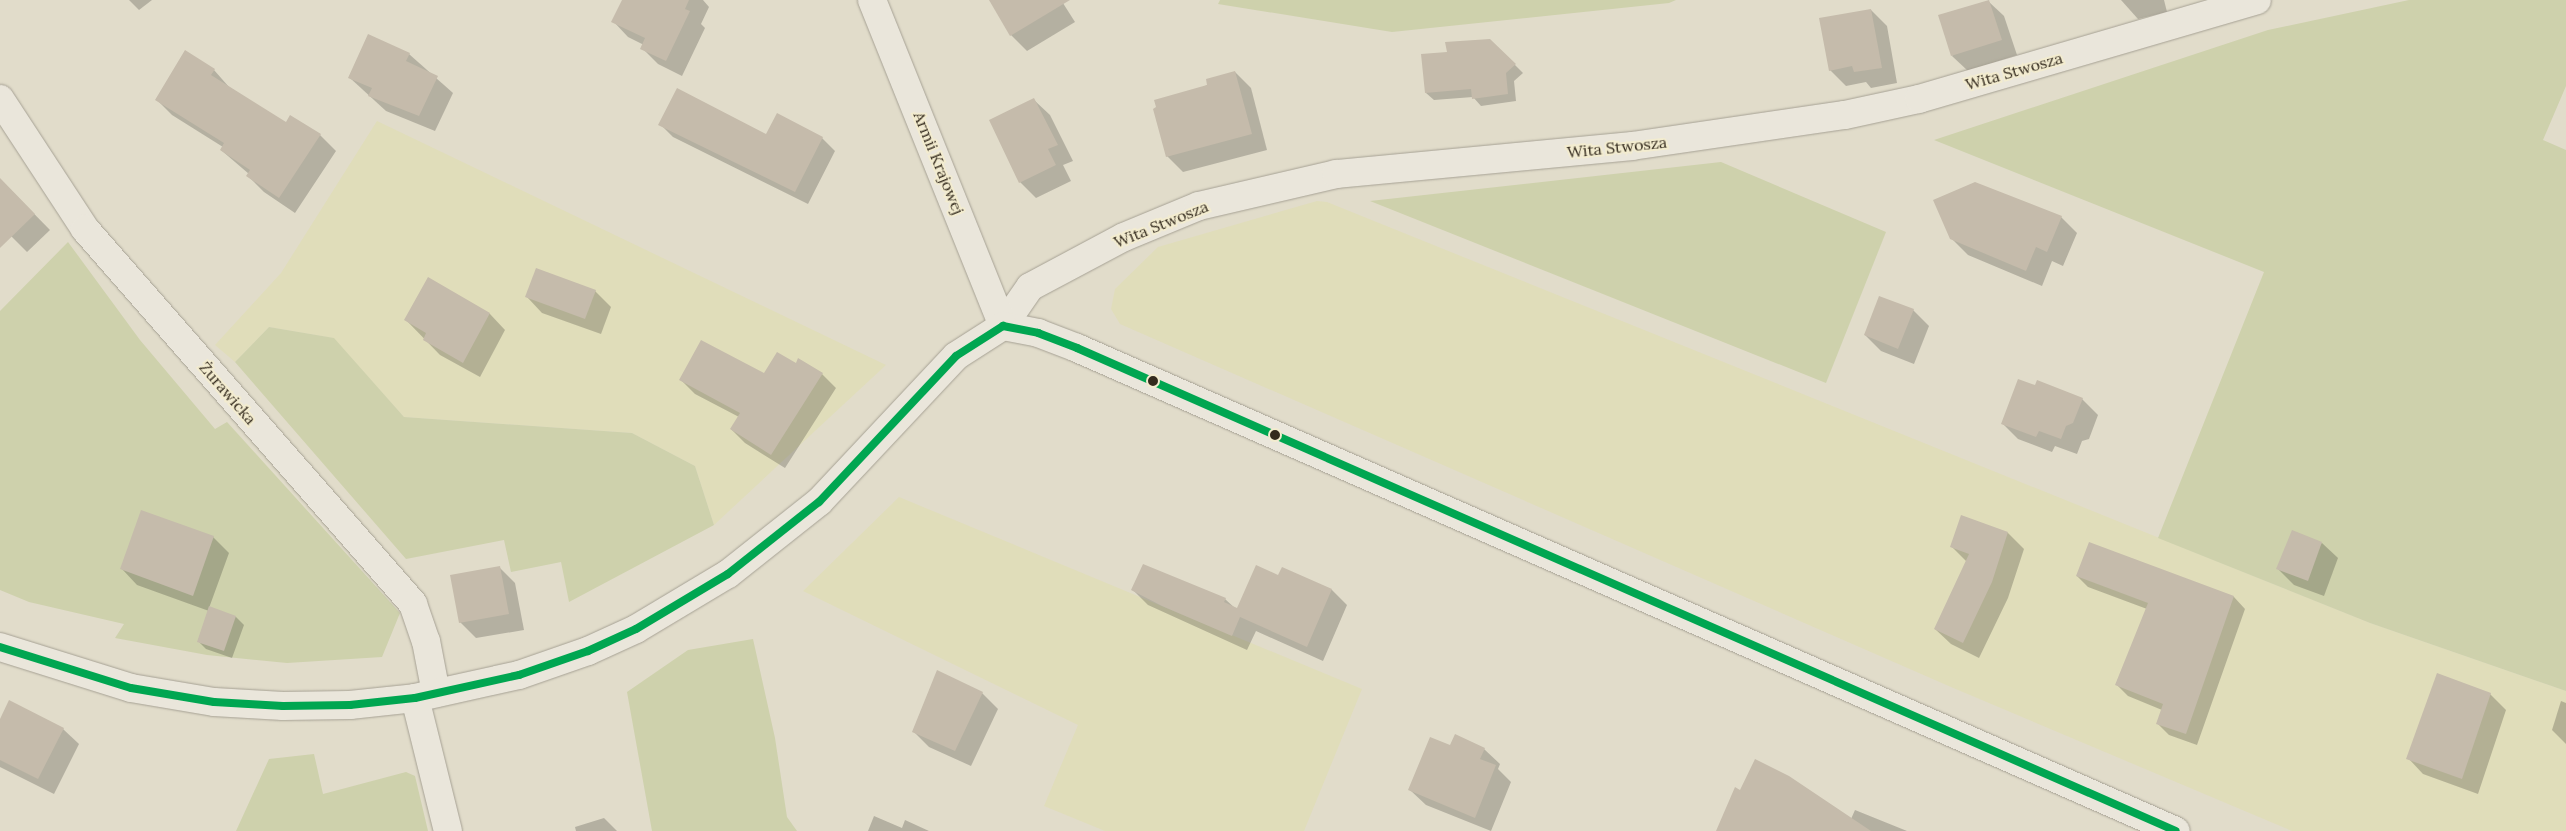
<!DOCTYPE html>
<html>
<head>
<meta charset="utf-8">
<style>
	body { margin:0 }
	#map { position:relative; width:2566px; height:831px; overflow:hidden; background:#e1dcca; font-family:Lora,serif }
	div>[style] { position:absolute }
	[style*='--x'] { left:calc(var(--x)*1px); top:calc(var(--y)*1px); width:calc(var(--w)*1px); rotate:calc(var(--a)*1deg) }
	.farmland>* { inset:0; background:#e0ddba }
	.green>* { inset:0; background:#ced1ac }
	.shadow>* { inset:0; background:#0003 }
	.building>* { inset:0; background:#c5bbab }
	.roads { filter:drop-shadow(0 0 1px #a6a194) drop-shadow(0 0 1px #a6a194) }
	.minor>* { height:28px; margin:-14px; padding:0 14px; transform-origin:14px; border-radius:14px; background:#eae6db }
	.tertiary>* { height:28px; margin:-14px; padding:0 14px; transform-origin:14px; border-radius:14px; background:#eae6db }
	.bus-1>* { height:8px; margin:-4px; padding:0 4px; transform-origin:4px; border-radius:4px; background:#00a651 }
	.dots>* { width:14px; height:14px; translate:-50% -50%; box-sizing:border-box; border:2px solid #f3eccf; border-radius:50% }
	span { translate:-50% -50%; white-space:nowrap; text-align:center; line-height:1.15; -webkit-text-stroke:4px #f3eccf; paint-order:stroke }
	.street-label { font-size:16px; color:#332a1d }
</style>
</head>
<body>
<div id="map">
	<div class="farmland">
		<div style="clip-path:polygon(377px 121px,886px 365px,714px 525px,695px 466px,632px 433px,404px 417px,333px 338px,269px 327px,235px 362px,215px 345px,281px 273px)"></div>
		<div style="clip-path:polygon(1317px 201px,1327px 202px,2370px 623px,2566px 691px,2566px 831px,2292px 831px,1951px 687px,1120px 324px,1111px 309px,1115px 289px,1158px 247px)"></div>
		<div style="clip-path:polygon(899px 497px,1362px 689px,1304px 831px,1105px 831px,1044px 806px,1078px 725px,803px 591px)"></div>
	</div>
	<div class="green">
		<div style="clip-path:polygon(1220px 0,1676px 0,1669px 3px,1392px 32px,1218px 4px)"></div>
		<div style="clip-path:polygon(2409px 0,2566px 0,2566px 86px,2543px 140px,2566px 150px,2566px 691px,2370px 623px,2158px 538px,2264px 272px,1934px 140px,2268px 30px)"></div>
		<div style="clip-path:polygon(1721px 162px,1886px 232px,1826px 383px,1370px 201px)"></div>
		<div style="clip-path:polygon(68px 242px,140px 340px,215px 429px,227px 422px,400px 613px,382px 657px,287px 663px,207px 655px,115px 638px,124px 624px,29px 602px,0 590px,0 311px)"></div>
		<div style="clip-path:polygon(269px 327px,334px 338px,404px 417px,632px 433px,695px 466px,714px 525px,569px 602px,561px 562px,511px 572px,504px 540px,406px 559px,235px 362px)"></div>
		<div style="clip-path:polygon(753px 639px,775px 738px,787px 817px,797px 831px,652px 831px,627px 692px,688px 650px)"></div>
		<div style="clip-path:polygon(314px 754px,323px 794px,406px 772px,415px 776px,428px 831px,236px 831px,269px 759px)"></div>
	</div>
	<div class="shadow">
		<div style="clip-path:polygon(129px 0,152px 0,139px 10px)"></div>
		<div style="clip-path:polygon(623px 0,703px 0,709px 7px,701px 24px,705px 28px,682px 76px,658px 64px,642px 48px,644px 45px,628px 37px,613px 21px)"></div>
		<div style="clip-path:polygon(990px 0,1061px 0,1075px 22px,1027px 51px,1011px 35px)"></div>
		<div style="clip-path:polygon(2121px 0,2164px 0,2167px 12px,2138px 19px)"></div>
		<div style="clip-path:polygon(1988px 1px,2004px 16px,2017px 55px,1968px 71px,1952px 56px)"></div>
		<div style="clip-path:polygon(1871px 10px,1887px 26px,1897px 83px,1871px 88px,1866px 82px,1846px 86px,1830px 70px)"></div>
		<div style="clip-path:polygon(1490px 40px,1523px 73px,1514px 81px,1516px 101px,1481px 106px,1473px 97px,1434px 100px,1426px 93px,1448px 53px)"></div>
		<div style="clip-path:polygon(409px 54px,453px 93px,435px 131px,386px 111px,350px 78px)"></div>
		<div style="clip-path:polygon(214px 70px,229px 87px,286px 124px,320px 135px,336px 151px,295px 213px,264px 192px,248px 176px,249px 174px,221px 150px,223px 147px,172px 115px,156px 99px)"></div>
		<div style="clip-path:polygon(1235px 72px,1251px 88px,1267px 150px,1183px 172px,1167px 156px,1158px 108px)"></div>
		<div style="clip-path:polygon(1034px 100px,1050px 115px,1073px 161px,1063px 165px,1071px 181px,1036px 198px,1020px 182px)"></div>
		<div style="clip-path:polygon(660px 124px,767px 136px,822px 138px,835px 151px,808px 204px,673px 137px)"></div>
		<div style="clip-path:polygon(0 179px,50px 230px,27px 252px,0 225px)"></div>
		<div style="clip-path:polygon(2061px 217px,2077px 233px,2063px 266px,2052px 261px,2042px 286px,1968px 255px,1951px 238px)"></div>
		<div style="clip-path:polygon(428px 279px,490px 314px,505px 330px,480px 377px,440px 355px,406px 320px)"></div>
		<div style="clip-path:polygon(595px 291px,611px 307px,601px 334px,542px 313px,527px 297px)"></div>
		<div style="clip-path:polygon(1913px 310px,1929px 326px,1914px 364px,1881px 351px,1865px 335px)"></div>
		<div style="clip-path:polygon(799px 360px,822px 374px,836px 388px,785px 468px,745px 443px,731px 429px,739px 417px,695px 394px,681px 380px,764px 375px,796px 364px)"></div>
		<div style="clip-path:polygon(2082px 399px,2098px 415px,2089px 439px,2082px 441px,2077px 454px,2055px 446px,2052px 452px,2018px 439px,2002px 423px)"></div>
		<div style="clip-path:polygon(1962px 516px,2008px 533px,2024px 549px,2008px 598px,1979px 658px,1951px 644px,1935px 629px,1967px 562px,1951px 546px)"></div>
		<div style="clip-path:polygon(213px 537px,229px 553px,209px 608px,236px 617px,244px 625px,232px 658px,206px 649px,198px 641px,209px 611px,137px 585px,122px 569px)"></div>
		<div style="clip-path:polygon(2322px 543px,2338px 558px,2324px 596px,2294px 585px,2278px 569px)"></div>
		<div style="clip-path:polygon(2089px 544px,2234px 597px,2245px 609px,2197px 745px,2169px 735px,2157px 723px,2162px 710px,2128px 696px,2116px 684px,2147px 609px,2088px 587px,2077px 576px)"></div>
		<div style="clip-path:polygon(1144px 566px,1225px 599px,1237px 610px,1279px 576px,1332px 590px,1347px 605px,1323px 661px,1256px 631px,1247px 650px,1148px 605px,1133px 590px)"></div>
		<div style="clip-path:polygon(499px 567px,515px 583px,524px 630px,476px 638px,460px 622px)"></div>
		<div style="clip-path:polygon(937px 672px,982px 693px,998px 709px,971px 766px,929px 747px,913px 731px)"></div>
		<div style="clip-path:polygon(2490px 694px,2506px 710px,2478px 794px,2423px 774px,2408px 758px)"></div>
		<div style="clip-path:polygon(2561px 701px,2566px 703px,2566px 744px,2552px 730px)"></div>
		<div style="clip-path:polygon(0 721px,63px 729px,79px 744px,54px 794px,0 767px)"></div>
		<div style="clip-path:polygon(1450px 747px,1484px 749px,1500px 764px,1498px 769px,1511px 782px,1491px 831px,1426px 805px,1410px 790px)"></div>
		<div style="clip-path:polygon(1741px 791px,1851px 819px,1855px 810px,1907px 831px,1718px 831px)"></div>
		<div style="clip-path:polygon(874px 816px,902px 828px,905px 820px,929px 831px,868px 831px)"></div>
		<div style="clip-path:polygon(604px 818px,617px 831px,576px 831px,575px 827px)"></div>
	</div>
	<div class="building">
		<div style="clip-path:polygon(622px 0,689px 0,685px 9px,690px 11px,666px 61px,640px 49px,645px 38px,611px 22px)"></div>
		<div style="clip-path:polygon(989px 0,1070px 0,1010px 36px)"></div>
		<div style="clip-path:polygon(1989px 0,2002px 40px,1951px 56px,1938px 15px)"></div>
		<div style="clip-path:polygon(1871px 9px,1882px 68px,1854px 72px,1852px 66px,1829px 71px,1819px 18px)"></div>
		<div style="clip-path:polygon(368px 34px,410px 53px,406px 61px,438px 76px,419px 116px,368px 96px,372px 88px,348px 78px)"></div>
		<div style="clip-path:polygon(1490px 39px,1516px 64px,1506px 73px,1508px 94px,1472px 99px,1471px 89px,1425px 93px,1421px 54px,1447px 52px,1445px 42px)"></div>
		<div style="clip-path:polygon(185px 50px,215px 69px,211px 75px,286px 122px,290px 115px,321px 134px,279px 198px,246px 176px,250px 170px,220px 150px,224px 143px,155px 100px)"></div>
		<div style="clip-path:polygon(1235px 71px,1252px 134px,1166px 157px,1153px 109px,1156px 107px,1154px 100px,1207px 85px,1206px 79px)"></div>
		<div style="clip-path:polygon(677px 88px,766px 134px,777px 113px,823px 137px,795px 192px,658px 125px)"></div>
		<div style="clip-path:polygon(1034px 98px,1058px 145px,1048px 149px,1056px 165px,1019px 183px,989px 120px)"></div>
		<div style="clip-path:polygon(0 178px,35px 214px,0 248px)"></div>
		<div style="clip-path:polygon(1975px 182px,2062px 216px,2047px 252px,2036px 247px,2026px 271px,1950px 239px,1933px 200px)"></div>
		<div style="clip-path:polygon(536px 268px,596px 290px,585px 319px,525px 297px)"></div>
		<div style="clip-path:polygon(428px 277px,490px 313px,463px 363px,423px 340px,426px 333px,404px 320px)"></div>
		<div style="clip-path:polygon(1879px 296px,1914px 309px,1898px 349px,1864px 335px)"></div>
		<div style="clip-path:polygon(701px 340px,764px 373px,777px 352px,796px 363px,798px 358px,823px 373px,771px 455px,730px 429px,740px 413px,679px 380px)"></div>
		<div style="clip-path:polygon(2018px 379px,2035px 385px,2037px 380px,2083px 398px,2073px 423px,2066px 426px,2061px 439px,2039px 431px,2036px 437px,2001px 424px)"></div>
		<div style="clip-path:polygon(141px 510px,214px 536px,193px 596px,120px 569px)"></div>
		<div style="clip-path:polygon(1961px 515px,2008px 532px,1992px 582px,1963px 643px,1934px 629px,1969px 554px,1950px 547px)"></div>
		<div style="clip-path:polygon(2292px 530px,2322px 542px,2308px 581px,2276px 569px)"></div>
		<div style="clip-path:polygon(2089px 542px,2234px 596px,2186px 734px,2156px 724px,2163px 704px,2115px 685px,2148px 603px,2076px 576px)"></div>
		<div style="clip-path:polygon(1143px 564px,1226px 598px,1224px 602px,1237px 608px,1256px 565px,1278px 575px,1282px 567px,1332px 589px,1307px 647px,1240px 617px,1232px 636px,1162px 606px,1131px 590px)"></div>
		<div style="clip-path:polygon(500px 566px,509px 614px,459px 623px,450px 575px)"></div>
		<div style="clip-path:polygon(209px 606px,236px 616px,224px 651px,197px 642px)"></div>
		<div style="clip-path:polygon(937px 670px,983px 692px,955px 751px,912px 732px)"></div>
		<div style="clip-path:polygon(2437px 673px,2491px 693px,2462px 779px,2406px 759px)"></div>
		<div style="clip-path:polygon(9px 700px,64px 728px,38px 779px,0 760px,0 719px)"></div>
		<div style="clip-path:polygon(1455px 734px,1485px 748px,1480px 759px,1496px 765px,1475px 818px,1408px 790px,1430px 737px,1450px 745px)"></div>
		<div style="clip-path:polygon(1755px 759px,1789px 776px,1871px 831px,1716px 831px,1735px 787px,1740px 790px)"></div>
	</div>
	<div class="roads">
		<div class="minor">
			<div style="--x:0;--y:99;--w:155;--a:56.8"></div>
			<div style="--x:85;--y:229;--w:498;--a:48.8"></div>
			<div style="--x:413;--y:604;--w:39;--a:71"></div>
			<div style="--x:426;--y:641;--w:53;--a:79.1"></div>
			<div style="--x:1003;--y:326;--w:47;--a:-55.3"></div>
			<div style="--x:1030;--y:287;--w:106;--a:-28"></div>
			<div style="--x:1124;--y:237;--w:81;--a:-22.5"></div>
			<div style="--x:1199;--y:206;--w:141;--a:-13.1"></div>
			<div style="--x:1336;--y:174;--w:297;--a:-5.4"></div>
			<div style="--x:1632;--y:146;--w:215;--a:-8.3"></div>
			<div style="--x:1845;--y:115;--w:76;--a:-12.2"></div>
			<div style="--x:1919;--y:99;--w:352;--a:-16.3"></div>
			<div style="--x:415;--y:698;--w:137;--a:76.1"></div>
		</div>
		<div class="tertiary">
			<div style="--x:872;--y:0;--w:351;--a:68.1"></div>
			<div style="--x:1003;--y:326;--w:36;--a:11"></div>
			<div style="--x:1038;--y:333;--w:42;--a:21"></div>
			<div style="--x:1077;--y:348;--w:1200;--a:23.73"></div>
			<div style="--x:0;--y:647;--w:137;--a:17.4"></div>
			<div style="--x:131;--y:688;--w:84;--a:9.6"></div>
			<div style="--x:214;--y:702;--w:69;--a:3.3"></div>
			<div style="--x:283;--y:706;--w:67;--a:-0.9"></div>
			<div style="--x:350;--y:705;--w:65;--a:-6.1"></div>
			<div style="--x:415;--y:698;--w:107;--a:-12.5"></div>
			<div style="--x:519;--y:675;--w:73;--a:-19.2"></div>
			<div style="--x:588;--y:651;--w:53;--a:-24.6"></div>
			<div style="--x:636;--y:629;--w:107;--a:-30.9"></div>
			<div style="--x:728;--y:574;--w:116;--a:-38.4"></div>
			<div style="--x:819;--y:502;--w:200;--a:-46.8"></div>
			<div style="--x:956;--y:356;--w:56;--a:-32.6"></div>
		</div>
	</div>
	<div class="bus-1">
		<div style="--x:0;--y:647;--w:137;--a:17.4"></div>
		<div style="--x:131;--y:688;--w:84;--a:9.6"></div>
		<div style="--x:214;--y:702;--w:69;--a:3.3"></div>
		<div style="--x:283;--y:706;--w:67;--a:-0.9"></div>
		<div style="--x:350;--y:705;--w:65;--a:-6.1"></div>
		<div style="--x:415;--y:698;--w:107;--a:-12.5"></div>
		<div style="--x:519;--y:675;--w:73;--a:-19.2"></div>
		<div style="--x:588;--y:651;--w:53;--a:-24.6"></div>
		<div style="--x:636;--y:629;--w:107;--a:-30.9"></div>
		<div style="--x:728;--y:574;--w:116;--a:-38.4"></div>
		<div style="--x:819;--y:502;--w:200;--a:-46.8"></div>
		<div style="--x:956;--y:356;--w:56;--a:-32.6"></div>
		<div style="--x:1003;--y:326;--w:36;--a:11"></div>
		<div style="--x:1038;--y:333;--w:42;--a:21"></div>
		<div style="--x:1077;--y:348;--w:1200;--a:23.73"></div>
	</div>
	<div class="dots">
		<div style="left:1153px;top:381px;background:#332a1d"></div>
		<div style="left:1275px;top:435px;background:#332a1d"></div>
	</div>
	<div class="street-label">
		<span style="left:2014px;top:71px;rotate:-16deg">Wita Stwosza</span>
		<span style="left:1617px;top:147px;rotate:-6deg">Wita Stwosza</span>
		<span style="left:939px;top:163px;rotate:68deg">Armii Krajowej</span>
		<span style="left:1161px;top:224px;rotate:-22deg">Wita Stwosza</span>
		<span style="left:228px;top:393px;rotate:49deg">Żurawicka</span>
	</div>
</div>
</body>
</html>
